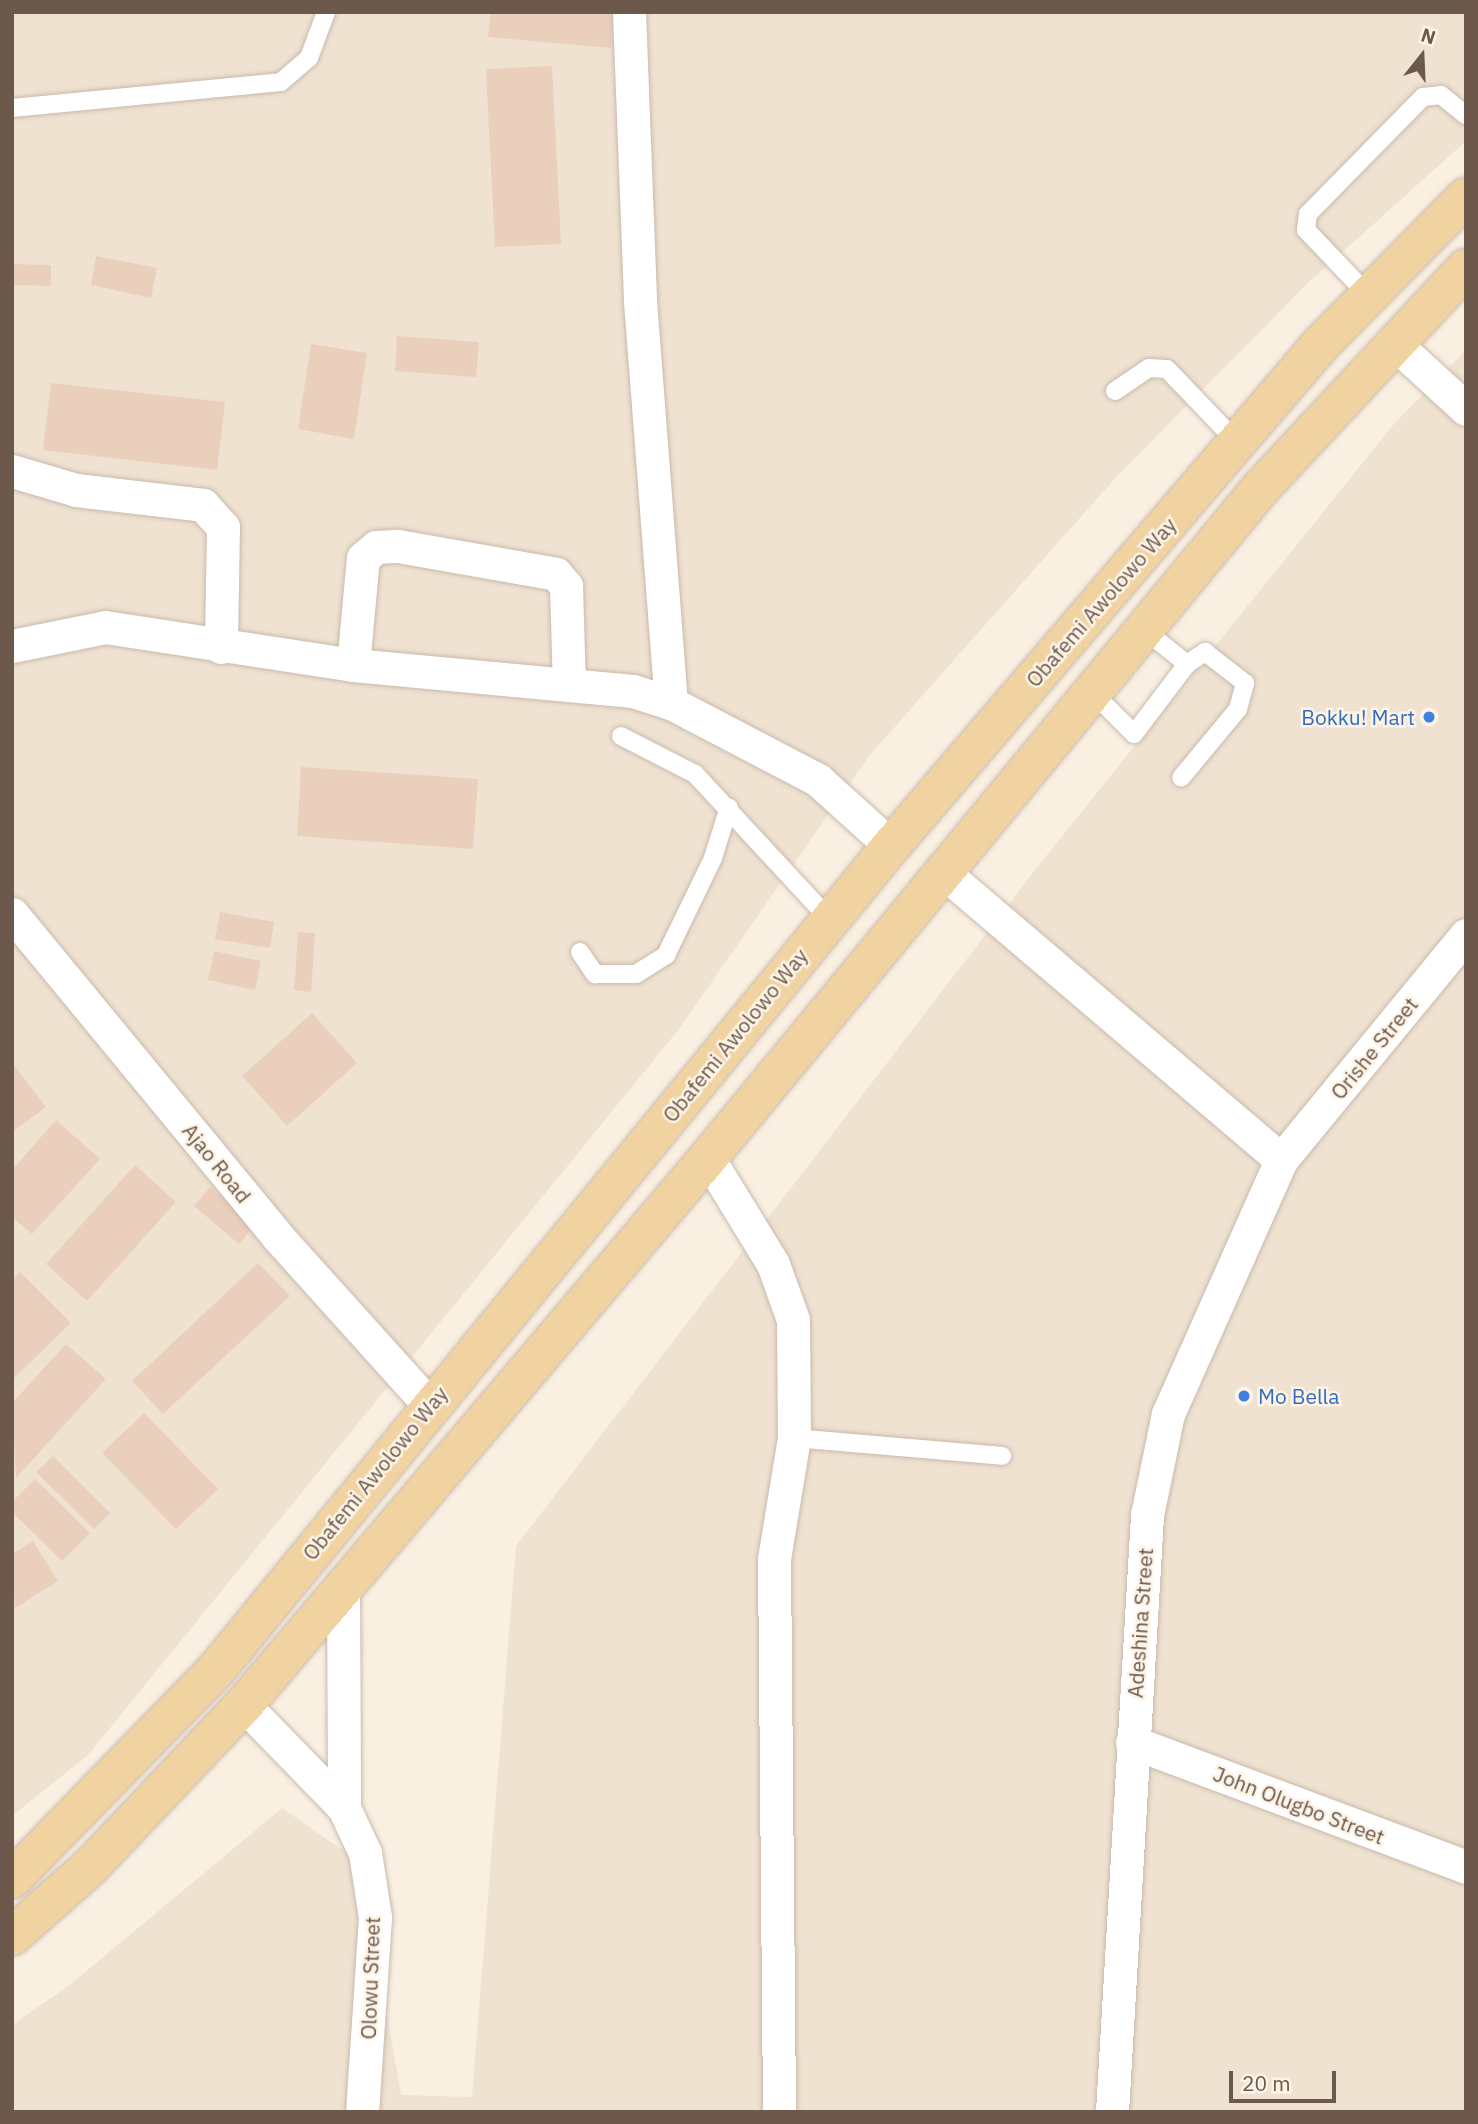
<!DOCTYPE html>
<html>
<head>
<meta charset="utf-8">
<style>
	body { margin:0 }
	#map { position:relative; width:1478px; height:2124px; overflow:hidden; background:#f9f0e2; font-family:"IBM Plex Sans",sans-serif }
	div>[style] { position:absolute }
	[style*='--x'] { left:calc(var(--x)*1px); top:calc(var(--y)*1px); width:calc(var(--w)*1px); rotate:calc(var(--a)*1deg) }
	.residential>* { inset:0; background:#efe2d1 }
	.building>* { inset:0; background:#eacfbd }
	.roads { filter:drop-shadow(0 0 2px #cabaad) drop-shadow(0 0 2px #cabaad) }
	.service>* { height:18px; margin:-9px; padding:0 9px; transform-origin:9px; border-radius:9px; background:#fff }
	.minor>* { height:33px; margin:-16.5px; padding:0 16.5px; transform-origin:16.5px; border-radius:16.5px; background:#fff }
	.primary>* { height:38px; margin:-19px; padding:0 19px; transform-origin:19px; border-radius:19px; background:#f0d3a1 }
	.dots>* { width:19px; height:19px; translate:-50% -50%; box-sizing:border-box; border:4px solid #fcf4e7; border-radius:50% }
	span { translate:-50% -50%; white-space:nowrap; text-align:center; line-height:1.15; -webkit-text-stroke:5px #fcf4e7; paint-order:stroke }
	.street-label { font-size:21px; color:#6d584c }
	.shop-label { font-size:21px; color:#366cbe }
	.right { translate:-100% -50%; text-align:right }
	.left { translate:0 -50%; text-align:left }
	.frame { position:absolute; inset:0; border:14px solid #6d584c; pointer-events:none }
	.north { position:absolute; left:1387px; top:21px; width:70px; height:70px; -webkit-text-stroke:5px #fcf4e7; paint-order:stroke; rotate:18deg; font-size:19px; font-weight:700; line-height:28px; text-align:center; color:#6d584c }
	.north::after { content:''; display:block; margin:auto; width:24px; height:32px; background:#6d584c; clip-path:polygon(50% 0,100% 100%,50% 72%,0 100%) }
	.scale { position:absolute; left:1229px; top:2071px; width:107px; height:32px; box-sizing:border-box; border:4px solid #6d584c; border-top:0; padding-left:9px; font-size:21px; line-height:24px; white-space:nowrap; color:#6d584c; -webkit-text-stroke:5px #fcf4e7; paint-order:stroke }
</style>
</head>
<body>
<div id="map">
	<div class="residential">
		<div style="clip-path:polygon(12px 12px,1466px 12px,1466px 141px,1308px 283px,1117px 476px,869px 756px,679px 1029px,88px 1755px,12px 1816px)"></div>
		<div style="clip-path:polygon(1466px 350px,1466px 2112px,12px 2112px,12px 2025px,67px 1987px,282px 1808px,361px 1863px,401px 2095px,472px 2097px,516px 1546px,1042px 861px,1394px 424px)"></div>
	</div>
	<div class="building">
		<div style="clip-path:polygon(491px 12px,614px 12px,611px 48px,488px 37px)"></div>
		<div style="clip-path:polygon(552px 66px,561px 244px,495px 247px,486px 69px)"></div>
		<div style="clip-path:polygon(96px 256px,157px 268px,151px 298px,91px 285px)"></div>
		<div style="clip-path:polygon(12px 264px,51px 265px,51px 286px,12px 285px)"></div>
		<div style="clip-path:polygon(397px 336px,479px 342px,476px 377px,395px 371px)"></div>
		<div style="clip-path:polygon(311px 344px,367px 353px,354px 439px,298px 429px)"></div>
		<div style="clip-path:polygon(51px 383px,225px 402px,217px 470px,43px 450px)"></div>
		<div style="clip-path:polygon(301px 767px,478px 779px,473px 849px,297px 836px)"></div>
		<div style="clip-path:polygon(220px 912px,274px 922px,270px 948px,215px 939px)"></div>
		<div style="clip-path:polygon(298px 932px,315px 933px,311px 992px,294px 990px)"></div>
		<div style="clip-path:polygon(214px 951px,261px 961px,255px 990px,208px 980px)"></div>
		<div style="clip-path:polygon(312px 1013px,357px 1063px,287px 1126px,242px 1076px)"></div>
		<div style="clip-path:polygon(14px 1065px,46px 1107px,12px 1132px,12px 1067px)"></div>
		<div style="clip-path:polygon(56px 1120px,100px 1159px,32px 1234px,12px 1217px,12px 1170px)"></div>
		<div style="clip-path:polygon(135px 1165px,176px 1202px,87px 1301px,46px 1264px)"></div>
		<div style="clip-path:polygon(210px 1187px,255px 1225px,239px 1244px,194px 1206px)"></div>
		<div style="clip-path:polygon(258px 1263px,290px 1296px,163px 1414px,132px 1381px)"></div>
		<div style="clip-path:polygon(20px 1272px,71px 1323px,12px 1380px,12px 1280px)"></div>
		<div style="clip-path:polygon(66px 1344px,106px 1379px,16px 1478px,12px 1403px)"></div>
		<div style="clip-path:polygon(144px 1413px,218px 1489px,176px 1529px,102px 1453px)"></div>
		<div style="clip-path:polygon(53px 1456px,110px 1513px,94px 1529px,36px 1472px)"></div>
		<div style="clip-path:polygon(35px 1479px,90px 1533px,62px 1561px,12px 1512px,12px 1502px)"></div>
		<div style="clip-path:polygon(33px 1541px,58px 1581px,15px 1608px,12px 1554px)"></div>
	</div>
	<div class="roads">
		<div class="service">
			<div style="--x:12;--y:108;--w:270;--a:-5.5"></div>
			<div style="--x:281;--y:82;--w:37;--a:-41"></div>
			<div style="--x:309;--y:58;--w:49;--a:-69.7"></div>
			<div style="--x:1368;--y:295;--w:90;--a:-133.6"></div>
			<div style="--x:1306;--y:230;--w:16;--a:-83"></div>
			<div style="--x:1308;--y:214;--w:164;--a:-45.5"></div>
			<div style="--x:1423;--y:97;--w:18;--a:-6"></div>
			<div style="--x:1441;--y:95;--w:32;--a:39"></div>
			<div style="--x:1115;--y:391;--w:41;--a:-34.1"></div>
			<div style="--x:1149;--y:368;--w:18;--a:3"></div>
			<div style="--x:1167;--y:369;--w:101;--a:46.2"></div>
			<div style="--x:1142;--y:628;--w:58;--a:38.7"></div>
			<div style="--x:1187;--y:664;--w:22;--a:-34"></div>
			<div style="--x:1205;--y:652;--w:51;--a:37.8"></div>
			<div style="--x:1245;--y:683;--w:27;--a:105"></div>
			<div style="--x:1238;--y:709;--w:89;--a:129.6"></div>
			<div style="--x:1092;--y:692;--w:59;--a:45"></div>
			<div style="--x:1134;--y:734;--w:88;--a:-52.9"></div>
			<div style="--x:621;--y:736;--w:83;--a:27.2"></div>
			<div style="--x:695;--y:774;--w:199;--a:47.2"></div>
			<div style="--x:580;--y:952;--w:27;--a:56"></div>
			<div style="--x:595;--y:974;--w:41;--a:0"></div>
			<div style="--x:636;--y:974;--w:36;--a:-32"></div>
			<div style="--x:666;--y:955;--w:108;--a:-64.1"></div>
			<div style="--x:713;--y:858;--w:53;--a:-72.6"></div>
			<div style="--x:794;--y:1438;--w:209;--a:4.9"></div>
		</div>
		<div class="minor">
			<div style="--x:629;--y:12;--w:289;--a:87.8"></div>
			<div style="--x:640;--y:301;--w:403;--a:85.6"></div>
			<div style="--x:1393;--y:342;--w:99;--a:42.5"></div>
			<div style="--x:12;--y:471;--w:67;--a:16.5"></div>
			<div style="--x:76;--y:490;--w:128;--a:6.7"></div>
			<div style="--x:203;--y:505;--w:30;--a:48"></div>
			<div style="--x:223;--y:527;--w:120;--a:91"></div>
			<div style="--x:12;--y:646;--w:95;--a:-11.5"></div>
			<div style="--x:105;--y:627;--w:251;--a:8.7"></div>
			<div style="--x:353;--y:665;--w:281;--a:5.3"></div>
			<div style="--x:633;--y:691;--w:40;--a:18"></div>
			<div style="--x:671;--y:703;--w:166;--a:27.6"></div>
			<div style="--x:818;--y:780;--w:98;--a:42.1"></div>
			<div style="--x:353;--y:665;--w:107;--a:-84.7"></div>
			<div style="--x:363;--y:558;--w:17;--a:-40"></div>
			<div style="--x:376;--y:547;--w:22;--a:-3"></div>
			<div style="--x:398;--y:546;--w:160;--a:10"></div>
			<div style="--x:556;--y:574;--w:16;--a:50"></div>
			<div style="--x:566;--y:586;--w:99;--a:88.3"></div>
			<div style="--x:943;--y:872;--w:444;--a:40.4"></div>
			<div style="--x:12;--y:914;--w:418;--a:50.5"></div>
			<div style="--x:278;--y:1237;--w:227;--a:48"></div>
			<div style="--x:708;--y:1158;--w:124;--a:58.5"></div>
			<div style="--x:773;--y:1264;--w:59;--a:70.3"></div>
			<div style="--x:793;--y:1320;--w:118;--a:89.5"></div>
			<div style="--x:794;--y:1438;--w:123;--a:99.4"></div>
			<div style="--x:774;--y:1559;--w:553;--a:89.48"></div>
			<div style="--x:343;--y:1588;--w:220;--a:89.7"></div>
			<div style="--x:244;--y:1705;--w:144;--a:45.8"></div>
			<div style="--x:344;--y:1808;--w:50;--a:65"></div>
			<div style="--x:365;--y:1853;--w:65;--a:81.1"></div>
			<div style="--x:375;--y:1917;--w:195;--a:93.8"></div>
			<div style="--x:1132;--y:1742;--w:357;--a:20.5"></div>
			<div style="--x:1112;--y:2112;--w:598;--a:-86.64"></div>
			<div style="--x:1147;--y:1515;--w:103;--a:-78.3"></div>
			<div style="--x:1168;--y:1414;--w:278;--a:-66"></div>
			<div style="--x:1281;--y:1160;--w:291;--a:-50.6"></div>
		</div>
		<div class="primary">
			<div style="--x:12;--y:1879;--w:292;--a:-45.7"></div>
			<div style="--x:216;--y:1670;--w:1065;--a:-50.68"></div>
			<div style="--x:891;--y:846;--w:661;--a:-49.42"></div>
			<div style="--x:1321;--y:344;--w:206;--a:-45.4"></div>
			<div style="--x:12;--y:1936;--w:106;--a:-41.5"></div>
			<div style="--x:91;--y:1866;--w:222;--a:-46.5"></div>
			<div style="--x:244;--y:1705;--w:717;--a:-49.69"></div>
			<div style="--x:708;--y:1158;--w:867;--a:-50.47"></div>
			<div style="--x:1260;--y:489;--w:302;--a:-47"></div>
		</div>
	</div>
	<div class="dots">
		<div style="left:1429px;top:717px;background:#3f7fe0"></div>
		<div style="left:1244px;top:1396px;background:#3f7fe0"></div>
	</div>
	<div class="street-label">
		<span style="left:1101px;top:602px;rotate:-49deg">Obafemi Awolowo Way</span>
		<span style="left:735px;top:1035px;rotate:-51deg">Obafemi Awolowo Way</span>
		<span style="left:1374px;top:1048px;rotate:-51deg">Orishe Street</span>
		<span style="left:217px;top:1163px;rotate:51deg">Ajao Road</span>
		<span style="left:375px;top:1473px;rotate:-51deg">Obafemi Awolowo Way</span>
		<span style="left:1140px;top:1623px;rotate:-86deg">Adeshina Street</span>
		<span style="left:1299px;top:1805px;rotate:21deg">John Olugbo Street</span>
		<span style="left:370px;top:1978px;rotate:-88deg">Olowu Street</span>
	</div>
	<div class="shop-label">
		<span class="right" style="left:1415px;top:717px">Bokku! Mart</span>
		<span class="left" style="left:1258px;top:1396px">Mo Bella</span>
	</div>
	<div class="frame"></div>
	<div class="north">N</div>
	<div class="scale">20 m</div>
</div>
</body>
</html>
